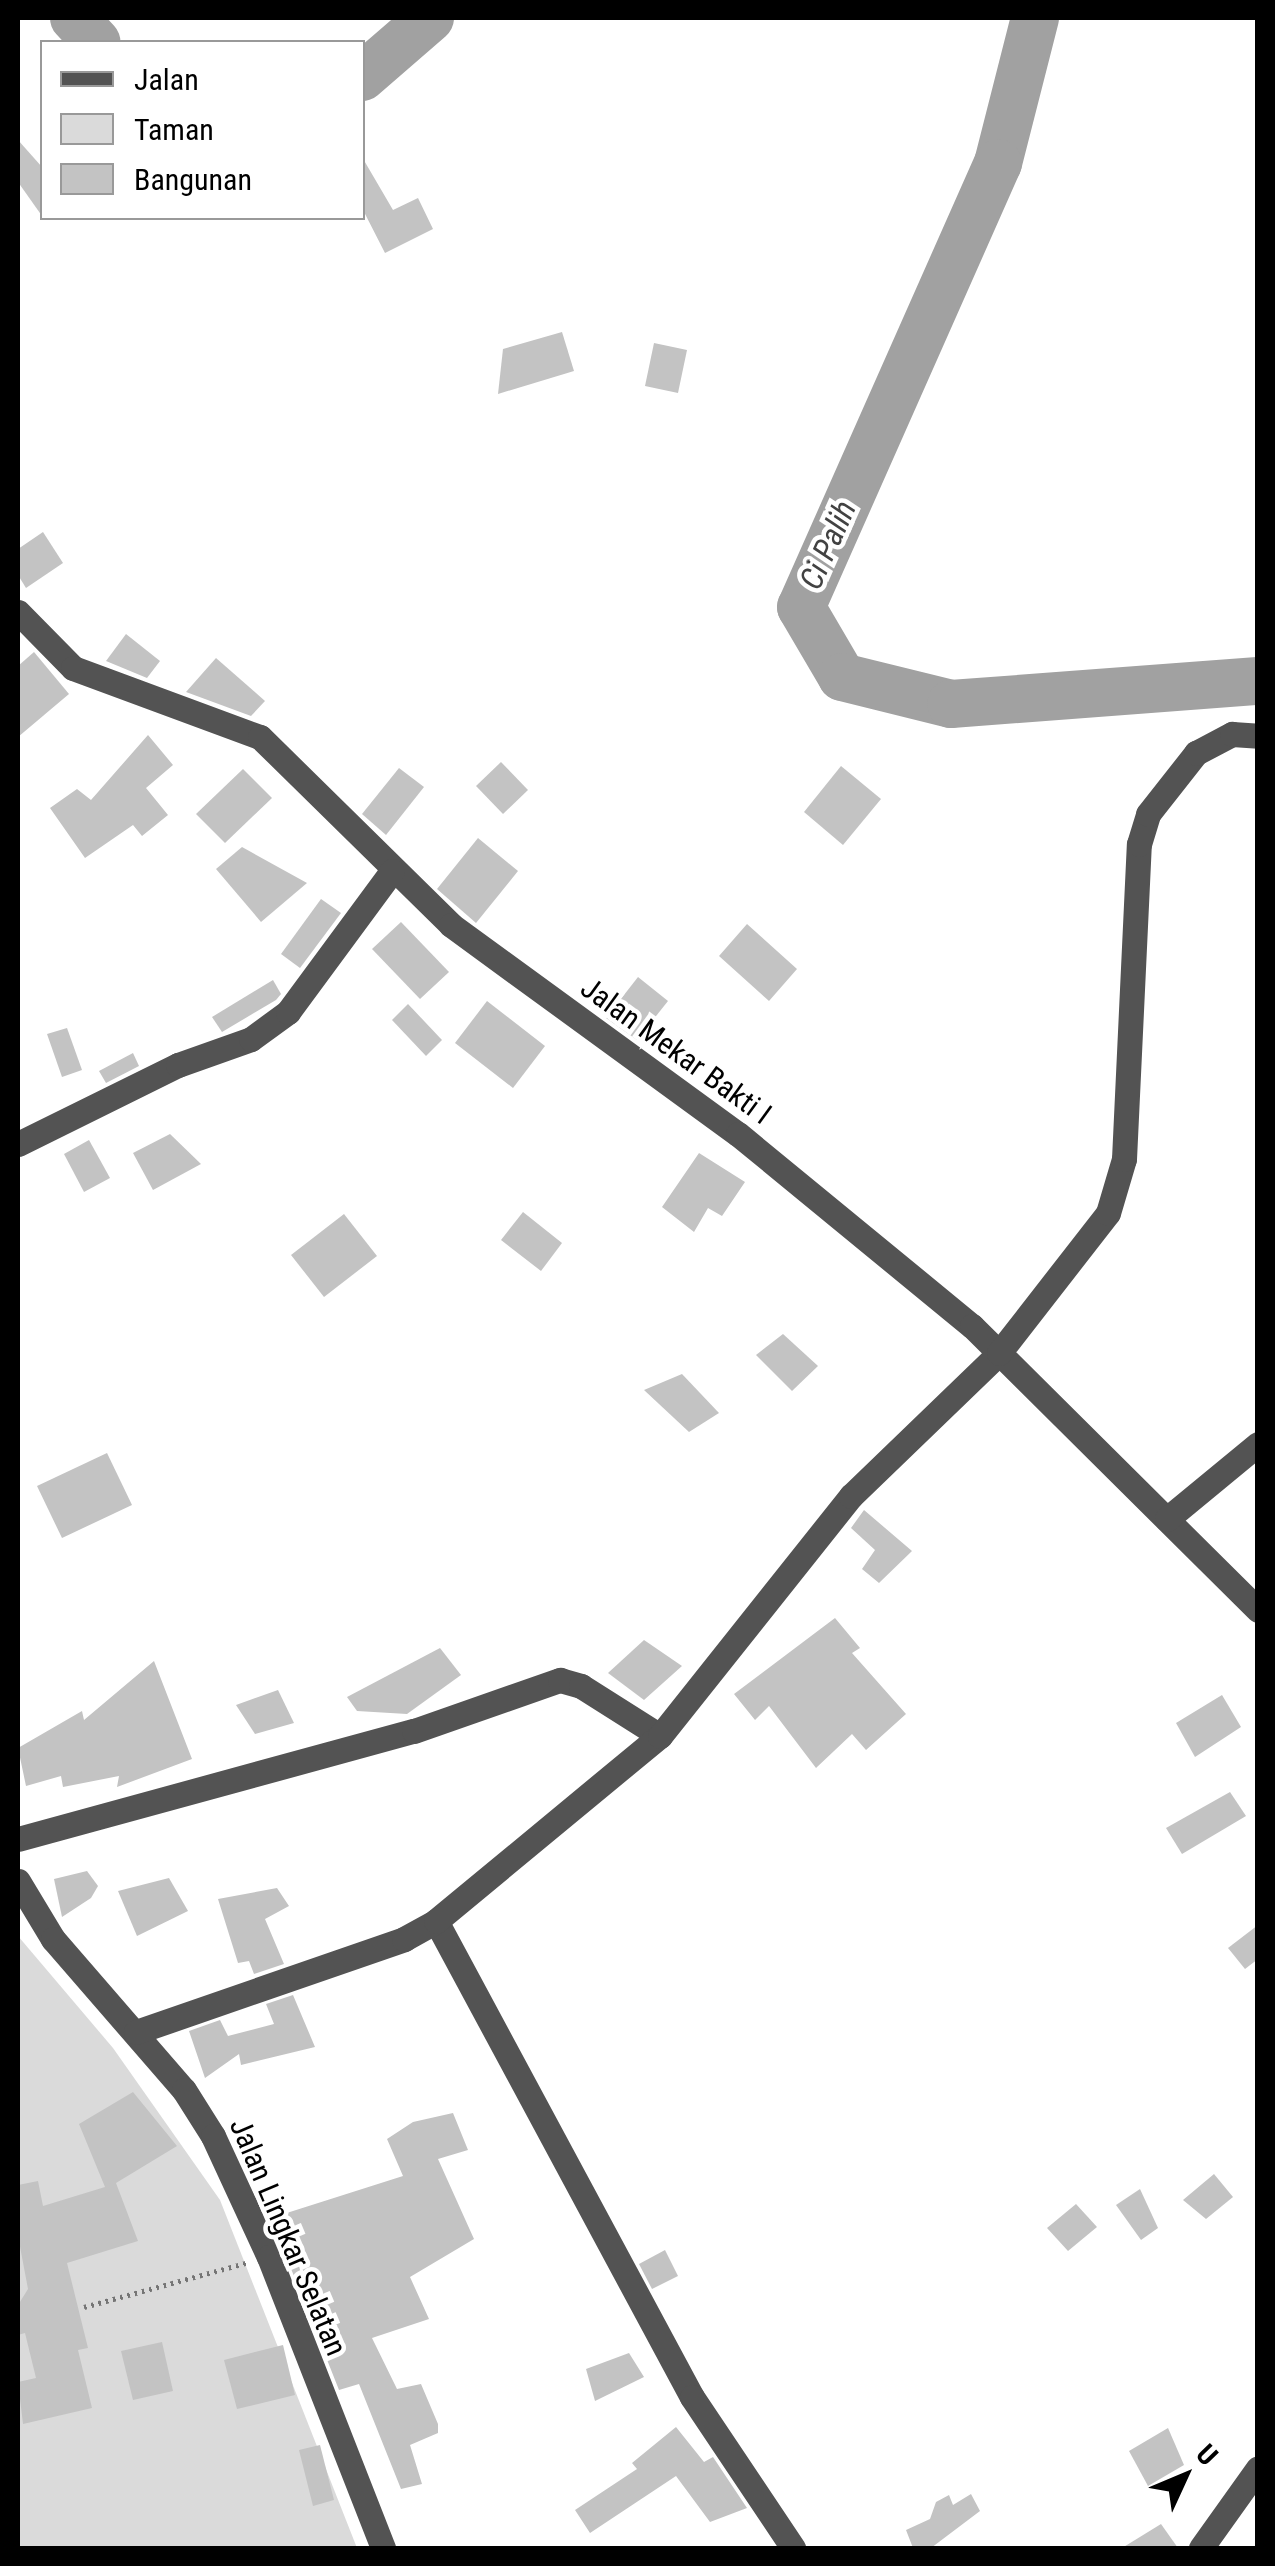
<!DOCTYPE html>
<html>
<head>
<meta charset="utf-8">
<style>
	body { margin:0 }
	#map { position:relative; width:1275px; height:2566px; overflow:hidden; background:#fff; font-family:"Roboto Condensed",sans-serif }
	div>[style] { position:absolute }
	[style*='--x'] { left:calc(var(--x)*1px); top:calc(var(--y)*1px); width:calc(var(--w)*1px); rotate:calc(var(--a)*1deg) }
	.green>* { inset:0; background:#dadada }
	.river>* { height:48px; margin:-24px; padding:0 24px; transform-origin:24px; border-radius:24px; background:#a1a1a1 }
	.building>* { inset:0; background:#c3c3c3 }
	.path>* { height:5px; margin-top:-2.5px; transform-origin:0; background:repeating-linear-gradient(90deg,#757575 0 2.5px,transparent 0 7.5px) }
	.minor>* { height:25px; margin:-12.5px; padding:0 12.5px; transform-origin:12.5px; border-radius:12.5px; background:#535353 }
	span { translate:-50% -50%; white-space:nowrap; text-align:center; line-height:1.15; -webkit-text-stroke:9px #fff; paint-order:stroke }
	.street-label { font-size:30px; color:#000 }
	.water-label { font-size:32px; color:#424242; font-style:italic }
	.frame { position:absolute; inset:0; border:20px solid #000; pointer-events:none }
	.legend { position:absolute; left:40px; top:40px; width:325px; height:180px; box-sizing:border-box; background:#fff; border:2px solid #999; margin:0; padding:12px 18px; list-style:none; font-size:30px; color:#000 }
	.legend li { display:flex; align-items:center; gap:20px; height:50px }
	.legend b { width:50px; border:2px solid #999 }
	.north { position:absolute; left:1135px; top:2426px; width:100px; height:100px; -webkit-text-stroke:8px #fff; paint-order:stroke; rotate:46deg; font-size:28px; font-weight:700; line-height:40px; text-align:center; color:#000 }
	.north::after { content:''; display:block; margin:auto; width:35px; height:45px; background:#000; clip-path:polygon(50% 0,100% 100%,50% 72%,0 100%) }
</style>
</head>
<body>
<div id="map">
	<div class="green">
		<div style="clip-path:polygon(18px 1936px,113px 2048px,220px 2200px,357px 2548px,18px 2548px)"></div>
	</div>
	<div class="river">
		<div style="--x:74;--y:18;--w:33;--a:47"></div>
		<div style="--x:1035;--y:18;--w:150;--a:104.3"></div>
		<div style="--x:998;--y:163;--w:486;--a:113.9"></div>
		<div style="--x:801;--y:607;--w:81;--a:59.6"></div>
		<div style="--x:842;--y:677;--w:112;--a:13.9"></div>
		<div style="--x:951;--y:704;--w:308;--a:-4.3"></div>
		<div style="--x:362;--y:77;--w:90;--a:-40.9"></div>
	</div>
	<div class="building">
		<div style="clip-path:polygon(18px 140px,42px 167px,42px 216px,18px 182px)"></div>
		<div style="clip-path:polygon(362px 157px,393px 210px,418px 198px,433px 229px,385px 253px,362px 208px)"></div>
		<div style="clip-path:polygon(562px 332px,574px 371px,498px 394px,503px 349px)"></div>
		<div style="clip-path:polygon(654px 343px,687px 350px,678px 393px,645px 386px)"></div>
		<div style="clip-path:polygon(43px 532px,63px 563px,26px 588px,18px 575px,18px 549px)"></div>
		<div style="clip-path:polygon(126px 634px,160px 661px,147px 678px,106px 661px)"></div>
		<div style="clip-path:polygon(34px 652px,69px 694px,18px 737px,18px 666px)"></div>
		<div style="clip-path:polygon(216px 658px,265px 701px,251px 716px,186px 692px)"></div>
		<div style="clip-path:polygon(148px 735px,173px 765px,146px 788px,168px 815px,142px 836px,133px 825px,85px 858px,50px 808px,77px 789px,91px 800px)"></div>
		<div style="clip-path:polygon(501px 762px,528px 790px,503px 814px,476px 786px)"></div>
		<div style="clip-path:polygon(841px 766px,881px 799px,843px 845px,804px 812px)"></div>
		<div style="clip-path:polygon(399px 768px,424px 787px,386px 835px,362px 814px)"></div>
		<div style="clip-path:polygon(243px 769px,272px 798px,225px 843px,196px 814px)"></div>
		<div style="clip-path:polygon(478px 838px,518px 871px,476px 923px,437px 889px)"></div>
		<div style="clip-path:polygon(242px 847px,307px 883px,261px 922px,216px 869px)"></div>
		<div style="clip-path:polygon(321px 899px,341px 913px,300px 968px,281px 954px)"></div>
		<div style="clip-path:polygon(401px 922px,449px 972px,420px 999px,372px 949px)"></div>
		<div style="clip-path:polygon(747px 924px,797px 969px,769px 1001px,719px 956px)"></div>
		<div style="clip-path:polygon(638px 977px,668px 1001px,637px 1040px,606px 1018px)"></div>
		<div style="clip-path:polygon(273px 980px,281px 994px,276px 1000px,222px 1032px,212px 1017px)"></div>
		<div style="clip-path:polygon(487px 1001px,545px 1046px,513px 1088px,455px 1043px)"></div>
		<div style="clip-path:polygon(408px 1004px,442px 1040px,426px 1056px,392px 1020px)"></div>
		<div style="clip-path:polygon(67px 1028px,82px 1070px,62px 1077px,47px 1034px)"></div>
		<div style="clip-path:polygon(133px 1053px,139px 1066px,106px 1083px,99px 1071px)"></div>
		<div style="clip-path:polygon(170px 1134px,201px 1164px,153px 1190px,133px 1153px)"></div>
		<div style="clip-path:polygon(89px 1140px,110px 1178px,84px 1192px,64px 1154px)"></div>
		<div style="clip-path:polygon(699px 1153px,745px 1182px,722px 1216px,708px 1208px,694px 1232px,662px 1207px)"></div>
		<div style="clip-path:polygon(523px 1212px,562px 1243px,541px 1271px,501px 1240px)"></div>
		<div style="clip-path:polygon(344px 1214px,377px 1256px,324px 1297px,291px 1255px)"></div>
		<div style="clip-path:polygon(783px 1334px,818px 1366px,792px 1391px,756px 1355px)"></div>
		<div style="clip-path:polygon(682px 1374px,719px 1413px,689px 1432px,644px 1390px)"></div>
		<div style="clip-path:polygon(107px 1453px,132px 1505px,62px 1538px,37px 1486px)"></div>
		<div style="clip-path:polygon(864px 1510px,912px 1551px,879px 1583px,862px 1569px,875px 1550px,851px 1528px)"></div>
		<div style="clip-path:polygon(835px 1618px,860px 1648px,852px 1653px,906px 1714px,866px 1750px,852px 1734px,816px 1768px,769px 1706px,755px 1720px,734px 1694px)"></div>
		<div style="clip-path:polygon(644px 1640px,682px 1666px,644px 1700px,608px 1673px)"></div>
		<div style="clip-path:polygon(440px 1648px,461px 1675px,407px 1714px,357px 1711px,347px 1697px)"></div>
		<div style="clip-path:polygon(154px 1661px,192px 1759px,117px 1787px,119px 1776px,63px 1787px,61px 1776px,26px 1786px,18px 1748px,82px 1711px,84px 1720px)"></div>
		<div style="clip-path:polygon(278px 1690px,294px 1723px,255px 1734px,236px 1705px)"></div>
		<div style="clip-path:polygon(1222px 1695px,1241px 1727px,1195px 1757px,1176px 1723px)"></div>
		<div style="clip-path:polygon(1230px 1792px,1246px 1816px,1182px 1854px,1166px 1828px)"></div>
		<div style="clip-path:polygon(87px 1871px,98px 1886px,91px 1898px,62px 1917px,54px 1879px)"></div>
		<div style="clip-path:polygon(169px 1878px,188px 1911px,137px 1936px,118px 1891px)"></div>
		<div style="clip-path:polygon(277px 1888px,289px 1906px,265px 1919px,284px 1964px,254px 1974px,249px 1961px,238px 1963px,218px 1899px)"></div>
		<div style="clip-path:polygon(1258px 1925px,1258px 1959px,1245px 1969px,1228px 1948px)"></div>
		<div style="clip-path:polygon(293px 1995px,315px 2047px,241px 2065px,239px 2054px,205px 2078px,189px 2031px,220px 2020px,228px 2036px,274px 2024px,266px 2004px)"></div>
		<div style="clip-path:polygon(133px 2092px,177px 2146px,116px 2183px,138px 2241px,67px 2263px,88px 2348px,78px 2350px,92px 2408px,23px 2424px,18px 2382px,36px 2378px,25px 2333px,18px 2335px,18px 2305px,28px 2289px,18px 2236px,18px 2185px,38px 2181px,43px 2206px,105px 2187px,79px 2124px)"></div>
		<div style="clip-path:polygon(453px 2113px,468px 2150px,438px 2159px,474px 2239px,410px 2277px,429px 2319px,372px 2338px,397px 2389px,421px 2384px,438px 2424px,438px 2433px,410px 2445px,422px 2484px,401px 2489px,359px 2384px,339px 2390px,271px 2218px,403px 2176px,387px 2139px,413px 2122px)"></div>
		<div style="clip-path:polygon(1214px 2174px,1233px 2197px,1206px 2219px,1183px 2200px)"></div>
		<div style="clip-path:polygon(1140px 2189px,1158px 2228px,1141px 2240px,1116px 2205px)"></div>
		<div style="clip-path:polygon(1076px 2204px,1097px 2227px,1068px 2251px,1047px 2228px)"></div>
		<div style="clip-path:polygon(665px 2250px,678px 2276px,652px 2289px,639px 2264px)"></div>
		<div style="clip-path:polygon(162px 2342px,173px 2391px,133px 2400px,121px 2351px)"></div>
		<div style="clip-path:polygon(283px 2345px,295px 2395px,237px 2409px,224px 2360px)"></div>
		<div style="clip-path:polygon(629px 2353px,644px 2377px,595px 2401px,586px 2369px)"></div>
		<div style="clip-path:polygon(676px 2427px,704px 2462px,713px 2457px,747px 2508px,710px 2522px,676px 2476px,590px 2533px,575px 2510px,637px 2469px,632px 2463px)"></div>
		<div style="clip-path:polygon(1168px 2428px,1184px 2465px,1148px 2486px,1129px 2451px)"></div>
		<div style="clip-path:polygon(320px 2445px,334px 2500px,313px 2506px,299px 2450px)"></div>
		<div style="clip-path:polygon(971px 2494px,980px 2511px,931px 2548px,913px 2548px,906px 2530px,930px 2519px,936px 2502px,949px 2495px,953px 2505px)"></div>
		<div style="clip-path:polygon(1161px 2524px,1178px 2548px,1122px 2548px)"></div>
	</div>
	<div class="path">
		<div style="--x:84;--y:2307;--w:168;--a:-15.2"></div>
	</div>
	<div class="minor">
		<div style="--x:18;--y:612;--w:78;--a:45.5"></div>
		<div style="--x:73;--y:668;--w:199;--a:20.3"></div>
		<div style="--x:260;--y:737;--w:268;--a:44.5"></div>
		<div style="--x:451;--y:925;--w:355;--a:36.1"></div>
		<div style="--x:738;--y:1134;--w:303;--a:39.4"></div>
		<div style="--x:972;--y:1326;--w:403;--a:44.8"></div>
		<div style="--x:18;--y:1144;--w:178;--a:-26.3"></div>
		<div style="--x:178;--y:1065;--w:77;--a:-19.6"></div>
		<div style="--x:251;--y:1039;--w:46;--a:-36.1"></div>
		<div style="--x:288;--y:1012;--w:175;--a:-53.6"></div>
		<div style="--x:1167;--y:1519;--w:118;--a:-39.5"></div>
		<div style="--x:18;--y:1839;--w:410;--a:-15.3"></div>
		<div style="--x:414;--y:1731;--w:155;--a:-19.3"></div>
		<div style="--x:560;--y:1680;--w:22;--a:16"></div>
		<div style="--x:581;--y:1686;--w:93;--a:32.3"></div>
		<div style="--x:18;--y:1881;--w:68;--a:58.9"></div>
		<div style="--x:53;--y:1939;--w:200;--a:49.1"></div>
		<div style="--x:184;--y:2090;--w:54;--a:57.8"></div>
		<div style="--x:213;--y:2136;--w:133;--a:65.2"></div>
		<div style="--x:269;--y:2257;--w:313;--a:68.6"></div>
		<div style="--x:436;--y:1921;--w:540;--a:61.73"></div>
		<div style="--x:692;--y:2397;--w:182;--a:56.2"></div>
		<div style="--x:136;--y:2032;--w:284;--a:-19.1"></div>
		<div style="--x:404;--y:1939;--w:37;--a:-29"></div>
		<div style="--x:436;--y:1921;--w:291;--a:-39.6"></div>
		<div style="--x:660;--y:1736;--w:307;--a:-51.5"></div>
		<div style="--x:851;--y:1496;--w:206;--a:-44"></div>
		<div style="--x:999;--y:1353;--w:177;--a:-52.1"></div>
		<div style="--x:1108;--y:1213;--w:56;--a:-73.5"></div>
		<div style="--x:1124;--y:1159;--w:315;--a:-87.3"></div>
		<div style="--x:1139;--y:844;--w:31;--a:-73"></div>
		<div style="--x:1148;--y:814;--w:78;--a:-51.8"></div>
		<div style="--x:1196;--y:753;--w:41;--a:-27.8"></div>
		<div style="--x:1232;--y:734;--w:26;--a:4"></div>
		<div style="--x:1201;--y:2548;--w:98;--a:-54.5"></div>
	</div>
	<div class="street-label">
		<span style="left:676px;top:1051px;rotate:36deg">Jalan Mekar Bakti I</span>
		<span style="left:288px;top:2237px;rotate:67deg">Jalan Lingkar Selatan</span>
	</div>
	<div class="water-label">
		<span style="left:828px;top:545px;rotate:-66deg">Ci Palih</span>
	</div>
	<div class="frame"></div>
	<ul class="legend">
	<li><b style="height:12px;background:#535353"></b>Jalan</li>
	<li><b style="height:28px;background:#dadada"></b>Taman</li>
	<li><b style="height:28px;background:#c3c3c3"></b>Bangunan</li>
	</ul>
	<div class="north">U</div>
</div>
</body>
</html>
